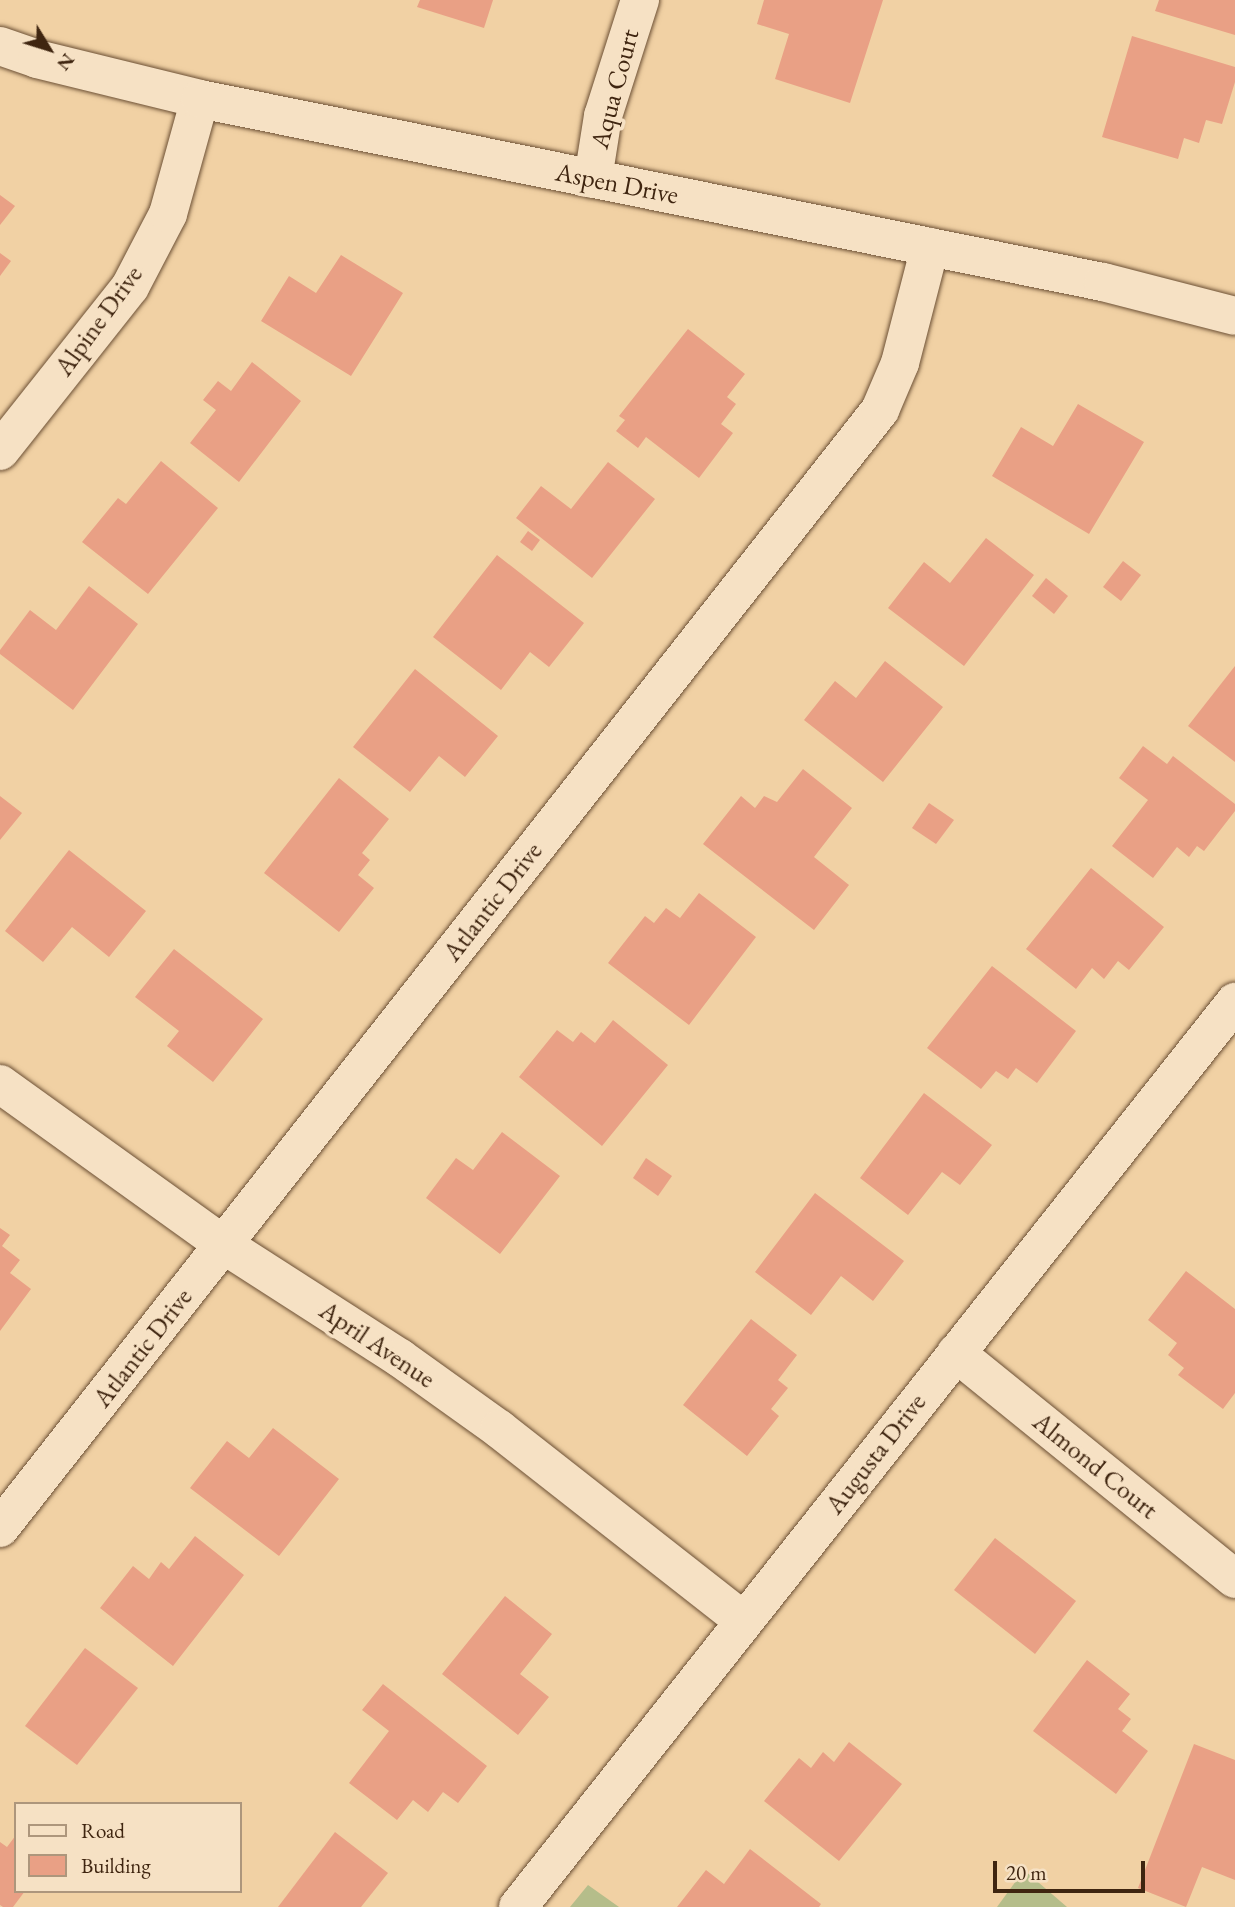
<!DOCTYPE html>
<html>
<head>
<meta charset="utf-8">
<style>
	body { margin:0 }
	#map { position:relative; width:1235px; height:1907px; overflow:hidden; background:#f1d1a4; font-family:"EB Garamond",serif }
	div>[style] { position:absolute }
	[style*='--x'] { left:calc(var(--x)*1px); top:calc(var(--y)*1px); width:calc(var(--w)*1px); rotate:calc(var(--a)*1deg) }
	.green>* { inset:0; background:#b5bd8a }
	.building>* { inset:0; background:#e9a085 }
	.roads { filter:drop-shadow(0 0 2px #6c5035) drop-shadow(0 0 2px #6c5035) }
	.minor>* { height:38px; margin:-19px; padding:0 19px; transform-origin:19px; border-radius:19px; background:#f6e1c4 }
	.tertiary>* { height:38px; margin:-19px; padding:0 19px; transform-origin:19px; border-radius:19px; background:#f6e1c4 }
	span { translate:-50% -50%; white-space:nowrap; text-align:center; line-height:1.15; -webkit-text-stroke:7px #f6e1c4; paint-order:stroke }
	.street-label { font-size:26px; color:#3f2510 }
	.legend { position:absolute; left:14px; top:1802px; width:228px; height:91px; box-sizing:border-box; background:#f6e1c4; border:2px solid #ad967c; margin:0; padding:9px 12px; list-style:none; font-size:21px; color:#3f2510 }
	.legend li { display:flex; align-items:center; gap:14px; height:35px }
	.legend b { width:35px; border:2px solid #ad967c }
	.north { position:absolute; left:14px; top:14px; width:70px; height:70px; -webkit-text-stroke:5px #f6e1c4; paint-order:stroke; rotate:128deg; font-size:19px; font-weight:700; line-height:28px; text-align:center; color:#3f2510 }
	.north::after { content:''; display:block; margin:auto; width:24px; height:32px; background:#3f2510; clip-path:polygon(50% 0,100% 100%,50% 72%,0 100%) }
	.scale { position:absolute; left:993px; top:1861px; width:152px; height:32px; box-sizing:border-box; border:4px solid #3f2510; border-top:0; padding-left:9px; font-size:21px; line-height:24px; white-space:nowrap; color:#3f2510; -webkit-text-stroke:5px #f6e1c4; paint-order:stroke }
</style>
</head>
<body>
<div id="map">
	<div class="green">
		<div style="clip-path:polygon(1024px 1870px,1067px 1907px,997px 1907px)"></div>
		<div style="clip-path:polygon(588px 1885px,619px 1907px,570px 1907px)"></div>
	</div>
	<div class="building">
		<div style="clip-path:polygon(420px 0,493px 0,484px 28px,417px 7px)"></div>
		<div style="clip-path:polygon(764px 0,883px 0,850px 103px,775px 79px,789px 34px,757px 24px)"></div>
		<div style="clip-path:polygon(1159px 0,1235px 0,1235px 35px,1155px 11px)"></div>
		<div style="clip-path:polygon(1132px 36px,1235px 67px,1235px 82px,1222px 124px,1206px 120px,1199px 143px,1184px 138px,1178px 159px,1102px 137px)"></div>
		<div style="clip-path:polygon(0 195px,15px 206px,0 225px)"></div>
		<div style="clip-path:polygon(0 253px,11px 261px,0 276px)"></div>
		<div style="clip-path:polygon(341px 255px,403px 293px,351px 376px,261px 321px,289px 276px,316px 293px)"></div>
		<div style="clip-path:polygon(688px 329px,745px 374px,727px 397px,736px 404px,721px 424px,733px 433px,699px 478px,646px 437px,638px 448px,616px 431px,625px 420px,619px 416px)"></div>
		<div style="clip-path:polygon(252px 362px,301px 401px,239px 482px,190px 443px,216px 410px,203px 400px,218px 381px,231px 391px)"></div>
		<div style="clip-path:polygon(1078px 404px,1144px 442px,1089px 534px,992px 476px,1021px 427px,1053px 446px)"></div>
		<div style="clip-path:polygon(161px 461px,218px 508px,148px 594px,82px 542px,118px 498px,126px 504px)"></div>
		<div style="clip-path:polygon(608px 462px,655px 499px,592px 578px,516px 518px,541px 486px,571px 509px)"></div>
		<div style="clip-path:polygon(528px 531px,540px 540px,532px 551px,520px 542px)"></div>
		<div style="clip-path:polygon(986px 538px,1034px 575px,964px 666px,888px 608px,924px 562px,950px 583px)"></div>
		<div style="clip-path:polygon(497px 555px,584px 623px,549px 667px,530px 652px,501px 690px,433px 637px)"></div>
		<div style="clip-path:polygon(1123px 561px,1141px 575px,1121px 601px,1103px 587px)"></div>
		<div style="clip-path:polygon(1046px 578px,1068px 596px,1054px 614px,1032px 596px)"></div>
		<div style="clip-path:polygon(89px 586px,138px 624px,73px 710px,0 654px,0 650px,30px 610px,56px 630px)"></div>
		<div style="clip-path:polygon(885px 661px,943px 707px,883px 782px,804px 720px,835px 681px,856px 698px)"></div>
		<div style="clip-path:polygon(1235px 666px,1235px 762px,1188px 726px)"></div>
		<div style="clip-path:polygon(415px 669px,498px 736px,465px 777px,439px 756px,410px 792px,353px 747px)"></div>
		<div style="clip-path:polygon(1143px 746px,1167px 764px,1173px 756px,1235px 804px,1235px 811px,1204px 851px,1197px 846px,1189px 857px,1177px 847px,1153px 878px,1112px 846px,1148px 800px,1119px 778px)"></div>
		<div style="clip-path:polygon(803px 769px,852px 808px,814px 857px,849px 885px,814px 930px,703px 844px,741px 796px,755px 808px,764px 796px,777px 802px)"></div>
		<div style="clip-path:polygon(339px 778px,389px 819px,362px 853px,370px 860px,358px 875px,374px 888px,339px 932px,264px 873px)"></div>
		<div style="clip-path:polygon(0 796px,22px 813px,0 840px)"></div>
		<div style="clip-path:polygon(929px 803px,954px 820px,936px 844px,912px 828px)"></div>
		<div style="clip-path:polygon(69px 850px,146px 911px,109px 957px,72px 927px,43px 962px,5px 931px)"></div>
		<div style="clip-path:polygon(1091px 868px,1164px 927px,1129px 970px,1118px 961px,1104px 979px,1092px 968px,1076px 989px,1026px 949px)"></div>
		<div style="clip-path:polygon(699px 893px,756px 937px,689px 1025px,608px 963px,645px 916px,654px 923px,666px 908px,680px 918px)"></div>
		<div style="clip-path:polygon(174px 949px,263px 1019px,213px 1082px,167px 1046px,179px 1031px,135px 997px)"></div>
		<div style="clip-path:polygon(992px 966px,1076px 1031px,1037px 1083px,1016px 1068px,1008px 1079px,996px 1071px,981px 1089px,927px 1048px)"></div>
		<div style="clip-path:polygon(613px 1020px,668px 1065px,602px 1146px,519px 1077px,557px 1030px,573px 1042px,581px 1032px,595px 1043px)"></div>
		<div style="clip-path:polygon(924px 1093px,992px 1145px,960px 1185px,942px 1172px,908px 1215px,860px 1178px)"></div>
		<div style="clip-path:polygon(502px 1132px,560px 1176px,500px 1254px,426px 1198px,456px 1158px,473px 1170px)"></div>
		<div style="clip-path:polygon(646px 1158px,672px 1176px,658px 1196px,633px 1178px)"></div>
		<div style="clip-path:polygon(815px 1193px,904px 1261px,873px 1301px,841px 1276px,811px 1315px,755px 1272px)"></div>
		<div style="clip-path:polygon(0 1228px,10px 1235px,2px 1246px,20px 1260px,10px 1273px,31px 1289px,0 1331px)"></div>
		<div style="clip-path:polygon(1186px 1271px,1235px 1309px,1235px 1393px,1223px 1409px,1178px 1375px,1184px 1368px,1168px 1355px,1177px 1343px,1148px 1320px)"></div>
		<div style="clip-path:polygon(751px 1319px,797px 1355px,778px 1380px,788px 1388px,771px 1409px,779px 1416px,747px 1456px,683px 1405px)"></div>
		<div style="clip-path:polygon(273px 1428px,339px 1479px,279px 1556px,190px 1488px,227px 1441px,249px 1458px)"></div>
		<div style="clip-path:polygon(195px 1536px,244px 1575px,173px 1666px,100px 1608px,133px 1566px,149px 1579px,161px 1562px,169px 1569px)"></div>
		<div style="clip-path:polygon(995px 1538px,1076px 1601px,1035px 1654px,954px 1590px)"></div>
		<div style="clip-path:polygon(505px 1596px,552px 1634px,520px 1674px,549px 1697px,518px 1735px,442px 1674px)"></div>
		<div style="clip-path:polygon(85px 1648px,138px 1688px,77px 1765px,25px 1726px)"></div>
		<div style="clip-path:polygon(1087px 1660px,1130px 1694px,1118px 1709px,1131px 1719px,1122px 1731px,1148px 1751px,1116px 1794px,1033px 1731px)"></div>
		<div style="clip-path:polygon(383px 1684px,487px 1766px,458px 1803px,443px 1792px,428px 1812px,413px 1800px,397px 1820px,349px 1783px,389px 1731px,362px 1710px)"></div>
		<div style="clip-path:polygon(849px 1742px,902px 1784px,839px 1861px,764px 1801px,799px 1758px,811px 1768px,823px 1752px,834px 1762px)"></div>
		<div style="clip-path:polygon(1194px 1744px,1235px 1760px,1235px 1880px,1202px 1867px,1186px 1907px,1138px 1888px)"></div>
		<div style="clip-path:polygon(335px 1832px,388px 1873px,361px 1907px,278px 1907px)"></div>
		<div style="clip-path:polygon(16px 1835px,16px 1891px,25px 1891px,13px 1907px,3px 1907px,0 1905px,0 1842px,7px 1847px)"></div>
		<div style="clip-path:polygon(750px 1849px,821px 1904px,819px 1907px,677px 1907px,706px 1870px,724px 1884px)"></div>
	</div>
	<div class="roads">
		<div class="minor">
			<div style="--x:593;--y:179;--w:64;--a:-81"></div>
			<div style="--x:603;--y:116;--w:122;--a:-72.3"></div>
			<div style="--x:0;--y:451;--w:209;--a:-51.6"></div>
			<div style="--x:130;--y:287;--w:82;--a:-62.5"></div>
			<div style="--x:168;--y:214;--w:119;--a:-74.5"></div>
			<div style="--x:0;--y:1084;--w:276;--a:35.7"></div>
			<div style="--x:224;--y:1245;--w:209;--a:32.7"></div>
			<div style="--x:400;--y:1358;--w:122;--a:35.6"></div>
			<div style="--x:499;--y:1429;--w:310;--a:38.1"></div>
			<div style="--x:956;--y:1353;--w:359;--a:39"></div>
			<div style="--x:0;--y:1528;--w:1423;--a:-51.79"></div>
			<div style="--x:880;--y:410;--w:51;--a:-66.9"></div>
			<div style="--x:900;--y:363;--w:120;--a:-75.5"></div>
			<div style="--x:518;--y:1907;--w:1155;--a:-51.61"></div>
		</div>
		<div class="tertiary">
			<div style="--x:0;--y:46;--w:39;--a:19"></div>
			<div style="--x:37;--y:59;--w:168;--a:13.8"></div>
			<div style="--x:200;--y:99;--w:921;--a:11.46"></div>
			<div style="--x:1103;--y:282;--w:136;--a:14.4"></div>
		</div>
	</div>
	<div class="street-label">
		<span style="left:615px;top:89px;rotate:-75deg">Aqua Court</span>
		<span style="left:617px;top:184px;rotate:11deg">Aspen Drive</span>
		<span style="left:99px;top:321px;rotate:-54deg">Alpine Drive</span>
		<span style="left:493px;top:902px;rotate:-52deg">Atlantic Drive</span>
		<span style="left:377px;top:1345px;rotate:34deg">April Avenue</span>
		<span style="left:143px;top:1348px;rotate:-52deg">Atlantic Drive</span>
		<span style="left:876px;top:1454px;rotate:-52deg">Augusta Drive</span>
		<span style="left:1095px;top:1466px;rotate:39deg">Almond Court</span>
	</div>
	<ul class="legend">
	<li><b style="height:9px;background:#f6e1c4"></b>Road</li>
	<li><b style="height:19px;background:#e9a085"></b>Building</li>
	</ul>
	<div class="north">N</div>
	<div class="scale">20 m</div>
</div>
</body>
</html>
